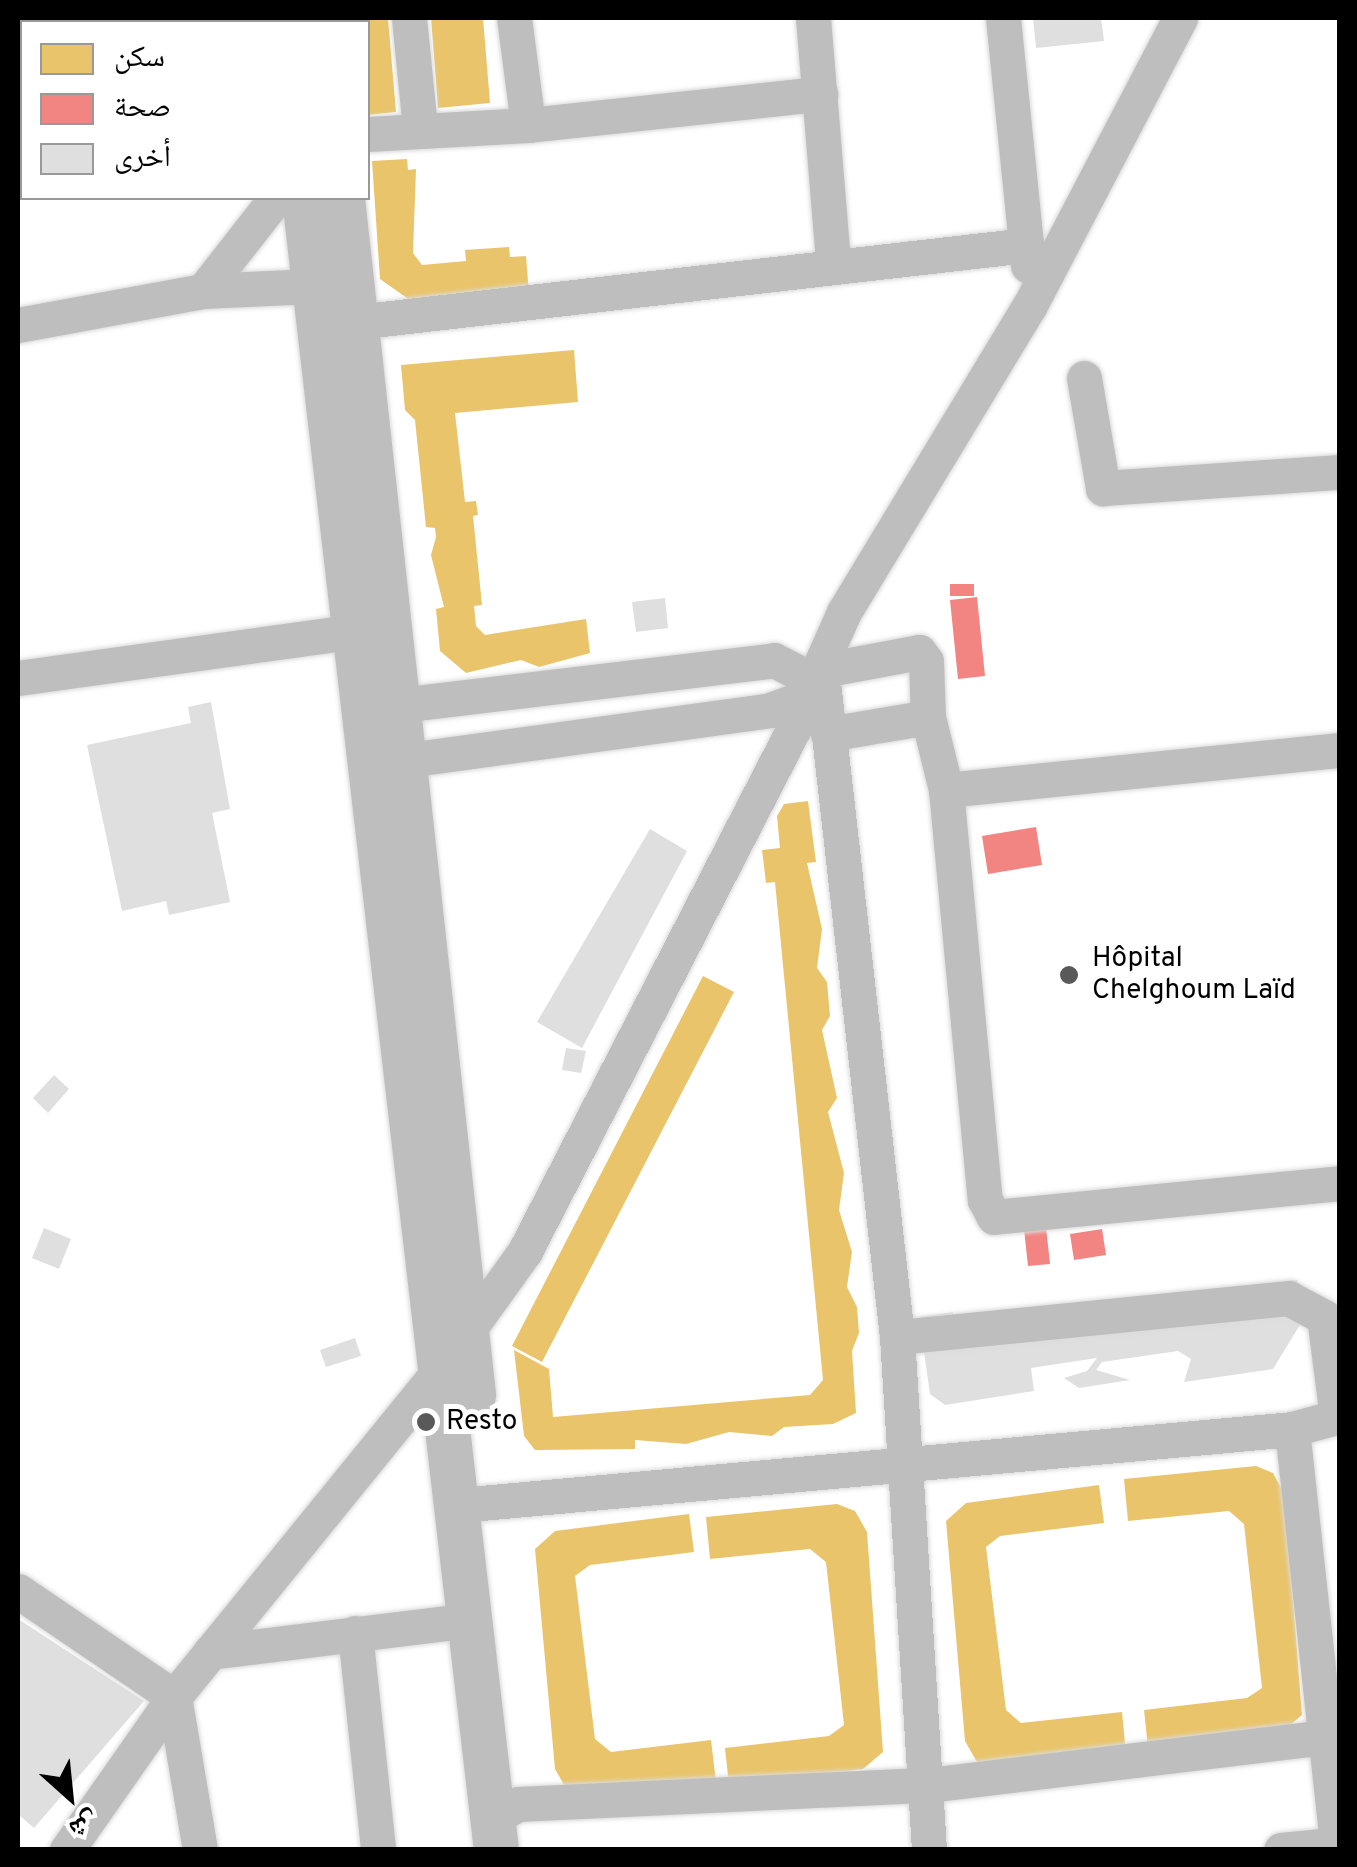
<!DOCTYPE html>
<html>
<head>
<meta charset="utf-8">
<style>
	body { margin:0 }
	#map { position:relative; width:1357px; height:1867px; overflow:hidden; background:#fff; font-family:Overpass,"Noto Naskh Arabic",sans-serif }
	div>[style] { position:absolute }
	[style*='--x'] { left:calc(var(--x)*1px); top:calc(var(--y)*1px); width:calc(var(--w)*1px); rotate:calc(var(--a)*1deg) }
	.homes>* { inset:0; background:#e9c46a }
	.health>* { inset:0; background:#f28482 }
	.building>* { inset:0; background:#dfdfdf }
	.roads { filter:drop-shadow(0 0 2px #dbdbdb) drop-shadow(0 0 2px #dbdbdb) }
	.minor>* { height:35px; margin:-17.5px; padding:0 17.5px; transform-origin:17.5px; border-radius:17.5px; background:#bebebe }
	.major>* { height:45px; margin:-22.5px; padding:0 22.5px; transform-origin:22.5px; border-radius:22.5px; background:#bebebe }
	.dots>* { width:28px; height:28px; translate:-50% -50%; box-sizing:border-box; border:5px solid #fff; border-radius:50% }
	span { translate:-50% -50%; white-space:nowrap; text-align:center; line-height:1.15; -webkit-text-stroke:10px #fff; paint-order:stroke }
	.poi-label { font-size:28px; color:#000 }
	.left { translate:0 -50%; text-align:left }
	.frame { position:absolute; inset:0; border:20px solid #000; pointer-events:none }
	.legend { position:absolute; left:20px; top:20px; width:350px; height:180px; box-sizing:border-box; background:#fff; border:2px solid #999; margin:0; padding:12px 18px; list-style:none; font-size:30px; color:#000 }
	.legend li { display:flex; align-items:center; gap:20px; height:50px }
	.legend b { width:50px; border:2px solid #999 }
	.north { position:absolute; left:20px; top:1747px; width:100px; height:100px; -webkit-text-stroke:8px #fff; paint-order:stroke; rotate:153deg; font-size:28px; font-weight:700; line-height:40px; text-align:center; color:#000 }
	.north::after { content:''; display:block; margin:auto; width:35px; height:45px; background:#000; clip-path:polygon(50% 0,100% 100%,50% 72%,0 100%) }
</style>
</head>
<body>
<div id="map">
	<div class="homes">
		<div style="clip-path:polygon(336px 18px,388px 18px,396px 112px,368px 115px,368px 22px)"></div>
		<div style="clip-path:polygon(431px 18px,483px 18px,490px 103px,438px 108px)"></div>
		<div style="clip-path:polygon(407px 159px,408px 170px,416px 169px,413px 253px,422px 265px,466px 261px,465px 250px,509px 247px,510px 257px,526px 256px,529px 294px,414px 303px,380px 279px,372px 161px)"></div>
		<div style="clip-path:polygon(574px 350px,578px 402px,455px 413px,465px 502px,476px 501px,478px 515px,473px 516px,482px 605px,474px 606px,476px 626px,485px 635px,586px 619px,590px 653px,539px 667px,521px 660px,466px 673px,440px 651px,436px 609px,444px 607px,431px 555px,436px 537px,435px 528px,426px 527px,415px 420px,405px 410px,401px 365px)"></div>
		<div style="clip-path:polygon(808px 801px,816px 862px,807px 863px,822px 929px,817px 968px,827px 982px,830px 1016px,822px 1030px,837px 1098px,828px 1112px,844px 1173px,839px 1210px,852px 1252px,847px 1287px,857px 1307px,859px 1333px,852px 1351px,856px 1413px,833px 1424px,784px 1427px,772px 1436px,729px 1432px,686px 1444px,635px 1440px,635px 1449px,535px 1450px,524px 1436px,514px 1350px,549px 1369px,553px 1417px,810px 1395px,823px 1380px,775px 882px,766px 883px,762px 850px,780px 848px,777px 816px,784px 804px)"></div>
		<div style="clip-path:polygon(703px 976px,734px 992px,542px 1362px,512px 1346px)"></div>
		<div style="clip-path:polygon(1256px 1466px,1273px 1473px,1285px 1495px,1302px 1715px,1282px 1732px,1148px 1748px,1144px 1710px,1247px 1698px,1262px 1688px,1244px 1524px,1229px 1511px,1128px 1521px,1124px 1479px)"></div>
		<div style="clip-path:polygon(1099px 1485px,1104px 1523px,1000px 1536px,986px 1547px,1006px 1710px,1021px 1723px,1122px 1712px,1126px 1754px,977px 1762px,965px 1741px,946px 1521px,966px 1503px)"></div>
		<div style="clip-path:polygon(837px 1504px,855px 1511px,867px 1532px,883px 1752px,863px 1769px,729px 1785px,725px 1748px,829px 1736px,844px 1725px,826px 1562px,810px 1549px,710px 1559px,706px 1517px)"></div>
		<div style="clip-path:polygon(689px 1514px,694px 1552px,590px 1565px,575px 1576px,595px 1739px,611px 1752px,711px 1740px,716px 1782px,567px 1790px,555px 1769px,535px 1549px,555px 1531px)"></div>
	</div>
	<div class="health">
		<div style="clip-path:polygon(950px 584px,974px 584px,974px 596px,950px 596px)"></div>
		<div style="clip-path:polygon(977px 597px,985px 676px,958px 679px,950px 600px)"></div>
		<div style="clip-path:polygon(1036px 827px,1042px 865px,988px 874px,982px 836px)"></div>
		<div style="clip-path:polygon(1046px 1227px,1050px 1264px,1028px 1266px,1024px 1229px)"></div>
		<div style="clip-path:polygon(1102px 1229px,1106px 1255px,1074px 1260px,1070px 1234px)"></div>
	</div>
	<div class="building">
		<div style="clip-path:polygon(1033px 18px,1101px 18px,1104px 41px,1036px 48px)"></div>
		<div style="clip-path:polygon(665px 598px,668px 628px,636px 632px,632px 602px)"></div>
		<div style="clip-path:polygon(211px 702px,230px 809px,212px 813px,230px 902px,169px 915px,166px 901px,122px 911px,87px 745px,191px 723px,188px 707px)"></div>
		<div style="clip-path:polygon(650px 829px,687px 851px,582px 1048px,537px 1022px)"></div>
		<div style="clip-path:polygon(566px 1048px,586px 1051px,581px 1073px,562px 1070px)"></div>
		<div style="clip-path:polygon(54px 1075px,69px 1089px,48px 1113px,33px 1098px)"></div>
		<div style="clip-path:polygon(44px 1228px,71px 1239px,59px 1269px,32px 1258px)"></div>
		<div style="clip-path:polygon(1297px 1280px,1303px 1320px,1273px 1369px,1184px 1382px,1191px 1359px,1178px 1351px,1102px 1362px,1096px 1370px,1130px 1380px,1079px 1388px,1064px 1378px,1087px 1371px,1097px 1358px,1031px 1368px,1034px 1391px,945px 1405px,930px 1394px,919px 1317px,953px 1312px,955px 1325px)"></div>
		<div style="clip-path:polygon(355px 1338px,361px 1356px,326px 1367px,320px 1350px)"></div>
		<div style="clip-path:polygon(18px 1619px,144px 1701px,34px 1828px,18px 1814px)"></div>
	</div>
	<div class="roads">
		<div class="minor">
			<div style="--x:409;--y:18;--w:112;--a:84.3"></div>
			<div style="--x:514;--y:18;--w:108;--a:82.5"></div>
			<div style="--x:813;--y:18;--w:246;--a:85.3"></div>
			<div style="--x:1003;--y:18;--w:249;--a:84.2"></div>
			<div style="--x:368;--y:134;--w:160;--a:-3.2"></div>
			<div style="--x:528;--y:125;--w:294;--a:-6.1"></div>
			<div style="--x:203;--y:291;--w:118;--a:-51.9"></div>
			<div style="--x:18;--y:325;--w:188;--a:-10.4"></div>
			<div style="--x:203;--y:291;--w:110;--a:-2.6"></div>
			<div style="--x:313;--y:286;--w:56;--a:39.9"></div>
			<div style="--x:356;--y:322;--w:675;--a:-6.55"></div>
			<div style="--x:1084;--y:378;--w:112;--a:80.2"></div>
			<div style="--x:1103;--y:488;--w:238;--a:-3.9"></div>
			<div style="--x:819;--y:668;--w:61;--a:-65.9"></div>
			<div style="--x:844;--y:612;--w:357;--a:-58.8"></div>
			<div style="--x:1029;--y:307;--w:326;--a:-62.4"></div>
			<div style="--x:823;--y:670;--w:98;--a:-10.6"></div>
			<div style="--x:919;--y:652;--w:11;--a:52"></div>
			<div style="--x:926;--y:661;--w:56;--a:88"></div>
			<div style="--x:928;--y:717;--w:75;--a:76.1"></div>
			<div style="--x:946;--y:790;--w:412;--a:84.6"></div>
			<div style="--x:985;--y:1200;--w:19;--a:62"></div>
			<div style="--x:994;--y:1217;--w:348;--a:-5.6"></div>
			<div style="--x:18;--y:678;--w:335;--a:-7.9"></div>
			<div style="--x:824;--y:691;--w:650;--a:83.55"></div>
			<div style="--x:897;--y:1337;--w:514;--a:86.43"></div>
			<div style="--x:374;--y:708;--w:403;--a:-6.8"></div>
			<div style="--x:774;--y:660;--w:31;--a:27"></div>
			<div style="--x:828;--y:734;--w:101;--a:-9.6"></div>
			<div style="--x:378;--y:764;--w:396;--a:-7.8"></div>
			<div style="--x:770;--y:710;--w:44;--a:-20.1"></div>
			<div style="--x:946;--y:790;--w:396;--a:-5.8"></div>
			<div style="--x:1292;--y:1429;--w:424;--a:83.8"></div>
			<div style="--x:481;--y:1503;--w:814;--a:-5.21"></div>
			<div style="--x:1292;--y:1429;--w:47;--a:-14.9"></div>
			<div style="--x:1337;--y:1417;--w:101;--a:-97.4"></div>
			<div style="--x:1324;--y:1317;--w:40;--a:-152"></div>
			<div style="--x:1289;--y:1298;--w:394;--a:174.3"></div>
			<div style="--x:18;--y:1591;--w:189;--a:34.2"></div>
			<div style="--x:174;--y:1697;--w:187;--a:125"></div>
			<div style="--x:355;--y:1633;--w:218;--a:83.9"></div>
			<div style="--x:210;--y:1652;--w:262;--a:-7"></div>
			<div style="--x:492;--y:1818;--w:30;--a:-28"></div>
			<div style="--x:518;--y:1804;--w:410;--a:-2.7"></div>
			<div style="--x:928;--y:1785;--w:415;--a:-6.9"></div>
			<div style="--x:200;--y:1850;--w:155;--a:-99.6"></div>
			<div style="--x:174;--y:1697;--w:424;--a:-50.9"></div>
			<div style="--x:441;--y:1368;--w:144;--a:-54.3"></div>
			<div style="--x:525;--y:1251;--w:625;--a:-62.78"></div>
			<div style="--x:1281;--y:1850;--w:59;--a:-5.8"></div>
		</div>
		<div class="major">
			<div style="--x:282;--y:18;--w:4;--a:76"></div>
			<div style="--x:319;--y:18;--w:4;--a:76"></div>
			<div style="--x:304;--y:198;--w:1663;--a:83.37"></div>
			<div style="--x:342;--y:198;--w:1204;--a:83.75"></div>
		</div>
	</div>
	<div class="dots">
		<div style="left:1069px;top:975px;background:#595959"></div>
		<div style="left:426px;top:1422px;background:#595959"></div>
	</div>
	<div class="poi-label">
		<span class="left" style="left:1092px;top:975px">Hôpital<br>Chelghoum Laïd</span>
		<span class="left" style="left:446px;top:1422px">Resto</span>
	</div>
	<div class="frame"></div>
	<ul class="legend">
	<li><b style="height:28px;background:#e9c46a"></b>سكن</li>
	<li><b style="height:28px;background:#f28482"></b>صحة</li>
	<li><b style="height:28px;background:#dfdfdf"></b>أخرى</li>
	</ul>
	<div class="north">ش</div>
</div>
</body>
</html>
